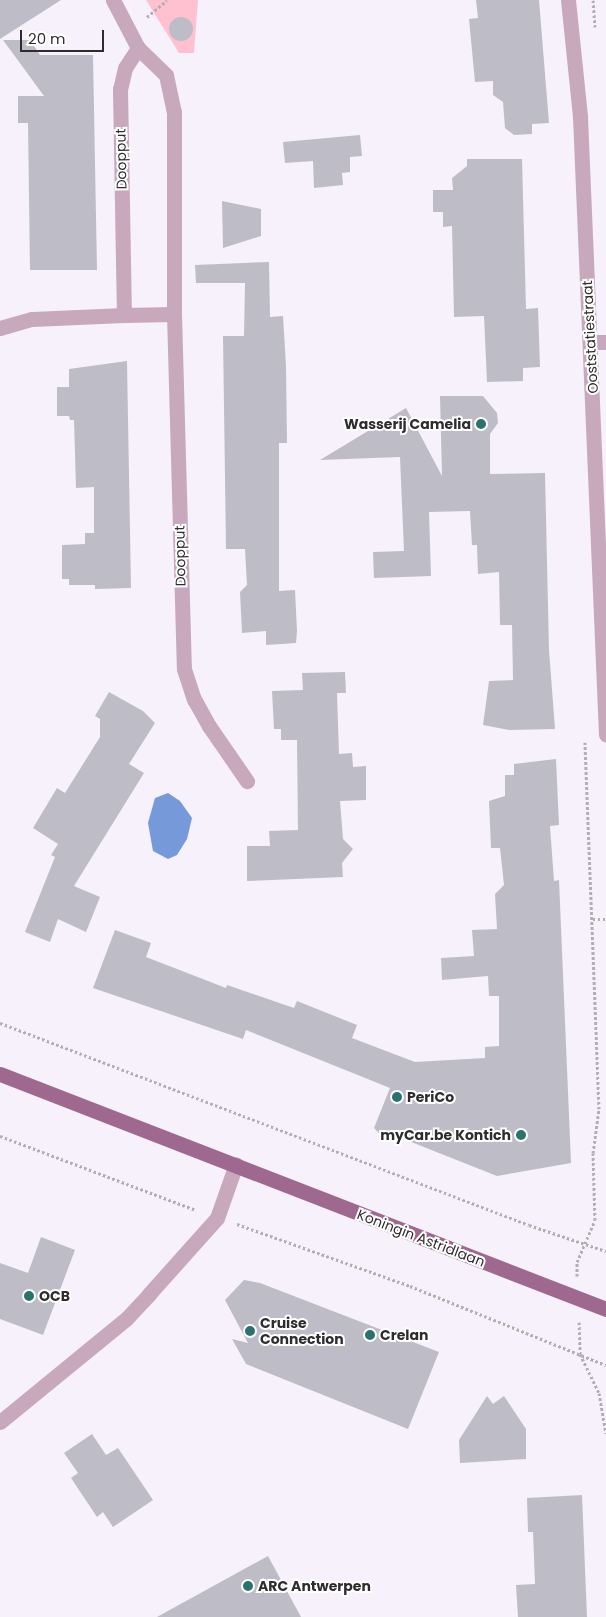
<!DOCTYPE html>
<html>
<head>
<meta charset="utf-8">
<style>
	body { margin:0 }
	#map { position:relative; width:606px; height:1617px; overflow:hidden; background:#f6f1fa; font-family:Poppins,sans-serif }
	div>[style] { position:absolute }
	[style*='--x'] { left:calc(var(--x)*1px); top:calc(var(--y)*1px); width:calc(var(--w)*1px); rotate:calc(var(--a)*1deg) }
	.green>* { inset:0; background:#ffc1d0 }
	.water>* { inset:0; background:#7699d9 }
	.building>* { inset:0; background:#bebdc7 }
	.round { border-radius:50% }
	.path>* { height:3px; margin-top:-1.5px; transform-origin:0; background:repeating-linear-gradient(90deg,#b2aeb5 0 2.5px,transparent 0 5px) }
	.minor>* { height:15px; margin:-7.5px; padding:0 7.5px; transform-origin:7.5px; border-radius:7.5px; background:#c7a8bd }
	.major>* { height:15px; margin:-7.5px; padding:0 7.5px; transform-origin:7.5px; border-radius:7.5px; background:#9f688f }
	.dots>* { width:14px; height:14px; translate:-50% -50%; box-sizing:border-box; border:2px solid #fff; border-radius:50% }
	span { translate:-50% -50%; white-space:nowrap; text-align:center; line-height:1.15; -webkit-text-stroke:4px #fff; paint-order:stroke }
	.street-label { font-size:14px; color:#2f2c30 }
	.poi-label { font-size:14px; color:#2f2c30; font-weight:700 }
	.right { translate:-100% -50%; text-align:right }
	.left { translate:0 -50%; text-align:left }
	.scale { position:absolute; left:20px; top:30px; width:84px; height:22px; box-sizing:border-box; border:2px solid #2f2c30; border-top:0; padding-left:6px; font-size:15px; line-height:18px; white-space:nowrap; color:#2f2c30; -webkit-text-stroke:4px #fff; paint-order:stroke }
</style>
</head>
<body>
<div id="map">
	<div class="green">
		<div style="clip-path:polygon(146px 0,198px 0,194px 53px,179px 53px)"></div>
	</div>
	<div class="water">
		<div style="clip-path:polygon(168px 793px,180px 801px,192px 818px,187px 839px,177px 855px,168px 859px,153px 851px,148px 823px,155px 798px)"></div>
	</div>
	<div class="building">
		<div style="clip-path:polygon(0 0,61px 0,0 39px)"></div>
		<div style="clip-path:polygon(476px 0,539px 0,549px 123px,532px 124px,532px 134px,514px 135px,505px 128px,503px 102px,493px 95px,493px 81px,475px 82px,469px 19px,478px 18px)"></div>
		<div class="round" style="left:169px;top:17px;width:24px;height:24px"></div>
		<div style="clip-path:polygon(3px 40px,30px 40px,40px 55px,93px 55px,97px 270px,30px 270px,28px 123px,18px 123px,18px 96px,44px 96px)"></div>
		<div style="clip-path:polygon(360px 135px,362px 156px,350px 157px,350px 172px,342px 173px,343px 185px,314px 188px,313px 161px,285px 163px,283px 142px)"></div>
		<div style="clip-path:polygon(467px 159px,522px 159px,526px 309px,538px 308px,540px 367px,523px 368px,523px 381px,487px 382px,484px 316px,454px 317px,452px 226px,443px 227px,443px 212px,433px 212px,433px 190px,453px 190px,452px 178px,467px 166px)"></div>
		<div style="clip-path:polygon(222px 201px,261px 209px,261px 236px,223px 248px)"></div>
		<div style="clip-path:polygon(269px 262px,270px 317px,283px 316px,286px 366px,287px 443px,279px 443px,279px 591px,295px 590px,297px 631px,296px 643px,266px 645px,266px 631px,242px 633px,240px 592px,247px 585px,245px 549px,226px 549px,223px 336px,244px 336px,245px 283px,196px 283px,195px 265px)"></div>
		<div style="clip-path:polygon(127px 361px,131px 588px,95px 589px,95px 585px,69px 585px,69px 579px,62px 579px,62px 545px,85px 544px,85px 533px,94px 533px,94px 487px,76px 488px,74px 420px,70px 420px,69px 416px,57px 416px,57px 387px,69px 387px,69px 369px)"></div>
		<div style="clip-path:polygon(440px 396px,483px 396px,497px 413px,498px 423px,490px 434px,490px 474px,545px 473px,549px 650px,555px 729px,509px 730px,483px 725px,489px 681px,513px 680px,512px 625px,500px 625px,499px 572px,478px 574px,477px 545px,472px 545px,470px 511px,429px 512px,431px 576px,374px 578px,373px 552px,404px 551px,400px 457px,320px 460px,406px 408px,442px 476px)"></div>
		<div style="clip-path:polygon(345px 672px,346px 693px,337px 693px,339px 754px,352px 753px,353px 767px,366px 766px,366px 800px,340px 801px,343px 839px,353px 849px,342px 863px,343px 877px,247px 881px,247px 846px,270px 846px,269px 831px,298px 830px,297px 740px,281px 740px,281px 729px,274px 729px,272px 691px,303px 690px,302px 673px)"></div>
		<div style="clip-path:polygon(109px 692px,143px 711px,155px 723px,129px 764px,144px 773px,74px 886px,100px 897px,86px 932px,58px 919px,50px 942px,25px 932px,55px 857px,51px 855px,58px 844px,33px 828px,57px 788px,65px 793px,100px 737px,100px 719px,95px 716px)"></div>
		<div style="clip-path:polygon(556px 759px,559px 825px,550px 826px,554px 881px,559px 880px,571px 1163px,497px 1176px,396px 1136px,384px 1138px,374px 1128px,390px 1088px,246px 1030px,243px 1039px,93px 988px,115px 930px,151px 943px,146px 957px,226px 988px,227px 985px,294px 1008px,297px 1001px,357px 1025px,352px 1038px,415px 1062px,485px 1058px,485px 1047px,499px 1046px,499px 996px,489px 996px,488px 976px,442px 980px,441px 958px,474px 956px,472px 930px,497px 929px,495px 894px,504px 885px,500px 848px,491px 848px,489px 801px,505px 796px,505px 775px,514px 775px,514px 764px)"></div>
		<div style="clip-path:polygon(41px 1237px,75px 1250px,43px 1335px,0 1319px,0 1263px,28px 1273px)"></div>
		<div style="clip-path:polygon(244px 1280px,260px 1283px,439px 1352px,408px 1429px,246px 1364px,232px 1339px,248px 1343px,225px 1300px)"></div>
		<div style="clip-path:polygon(487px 1396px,493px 1404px,504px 1396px,526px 1429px,526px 1459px,460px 1463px,459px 1440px)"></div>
		<div style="clip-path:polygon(92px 1434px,106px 1455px,118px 1448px,153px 1500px,113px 1527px,103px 1512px,97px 1517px,71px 1478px,78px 1473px,64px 1453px)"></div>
		<div style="clip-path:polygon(582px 1495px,587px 1617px,518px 1617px,516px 1585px,535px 1584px,533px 1532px,528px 1532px,527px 1498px)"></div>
		<div style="clip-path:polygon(268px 1556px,301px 1617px,157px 1617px)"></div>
	</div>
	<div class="path">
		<div style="--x:593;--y:0;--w:27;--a:86"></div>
		<div style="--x:147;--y:17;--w:26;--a:-40"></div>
		<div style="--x:593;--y:919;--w:13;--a:0"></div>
		<div style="--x:0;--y:1023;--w:566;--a:20.9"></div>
		<div style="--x:529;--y:1225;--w:81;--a:18.7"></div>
		<div style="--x:0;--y:1136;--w:210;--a:20.7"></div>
		<div style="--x:237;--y:1224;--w:184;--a:19.7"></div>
		<div style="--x:410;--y:1286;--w:211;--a:22"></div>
		<div style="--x:577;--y:1276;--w:14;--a:-90"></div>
		<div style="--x:577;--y:1262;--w:46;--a:-66.8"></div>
		<div style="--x:595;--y:1220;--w:67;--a:-91.7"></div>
		<div style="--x:593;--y:1153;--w:44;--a:-82.2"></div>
		<div style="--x:599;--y:1109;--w:367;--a:-92.2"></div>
		<div style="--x:579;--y:1322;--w:32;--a:88"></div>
		<div style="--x:580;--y:1354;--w:43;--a:64"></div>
		<div style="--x:599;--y:1393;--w:41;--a:80.1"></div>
	</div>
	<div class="minor">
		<div style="--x:113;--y:0;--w:54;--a:62.5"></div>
		<div style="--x:138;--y:48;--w:24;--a:123"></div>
		<div style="--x:125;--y:68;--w:22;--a:103"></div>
		<div style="--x:120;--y:89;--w:226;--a:89"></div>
		<div style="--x:124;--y:315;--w:50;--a:-1.1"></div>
		<div style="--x:568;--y:0;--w:118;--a:84.1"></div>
		<div style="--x:580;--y:117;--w:618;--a:87.59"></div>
		<div style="--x:138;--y:48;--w:39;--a:44"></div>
		<div style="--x:166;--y:75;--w:38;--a:78"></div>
		<div style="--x:174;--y:112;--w:202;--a:90"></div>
		<div style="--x:174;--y:314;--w:355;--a:88.4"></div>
		<div style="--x:184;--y:669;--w:32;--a:72"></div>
		<div style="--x:194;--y:699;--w:31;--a:61"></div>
		<div style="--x:209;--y:726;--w:67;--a:55.4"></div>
		<div style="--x:0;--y:328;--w:33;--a:-16"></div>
		<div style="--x:32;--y:319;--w:92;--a:-2.5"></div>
		<div style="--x:591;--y:342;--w:15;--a:0"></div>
		<div style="--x:0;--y:1422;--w:164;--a:-39.3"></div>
		<div style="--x:127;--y:1318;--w:33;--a:-47"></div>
		<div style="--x:149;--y:1294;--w:102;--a:-48.2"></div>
		<div style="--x:217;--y:1218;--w:57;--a:-70.6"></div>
	</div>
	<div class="major">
		<div style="--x:0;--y:1074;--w:650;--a:21.2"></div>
	</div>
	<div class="dots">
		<div style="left:481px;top:424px;background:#2a736d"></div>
		<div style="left:397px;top:1097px;background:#2a736d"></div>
		<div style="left:521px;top:1135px;background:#2a736d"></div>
		<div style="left:29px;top:1296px;background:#2a736d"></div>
		<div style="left:250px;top:1331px;background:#2a736d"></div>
		<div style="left:370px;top:1335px;background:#2a736d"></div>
		<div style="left:248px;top:1586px;background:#2a736d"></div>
	</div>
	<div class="street-label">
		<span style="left:121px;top:159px;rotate:-91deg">Doopput</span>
		<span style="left:590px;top:337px;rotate:-93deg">Ooststatiestraat</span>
		<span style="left:180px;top:556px;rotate:-91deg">Doopput</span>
		<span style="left:421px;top:1238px;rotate:21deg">Koningin Astridlaan</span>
	</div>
	<div class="poi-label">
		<span class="right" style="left:471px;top:424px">Wasserij Camelia</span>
		<span class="left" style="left:407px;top:1097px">PeriCo</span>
		<span class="right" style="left:511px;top:1135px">myCar.be Kontich</span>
		<span class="left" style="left:39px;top:1296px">OCB</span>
		<span class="left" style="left:260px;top:1331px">Cruise<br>Connection</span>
		<span class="left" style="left:380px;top:1335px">Crelan</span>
		<span class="left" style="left:258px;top:1586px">ARC Antwerpen</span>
	</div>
	<div class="scale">20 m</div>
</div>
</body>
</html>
